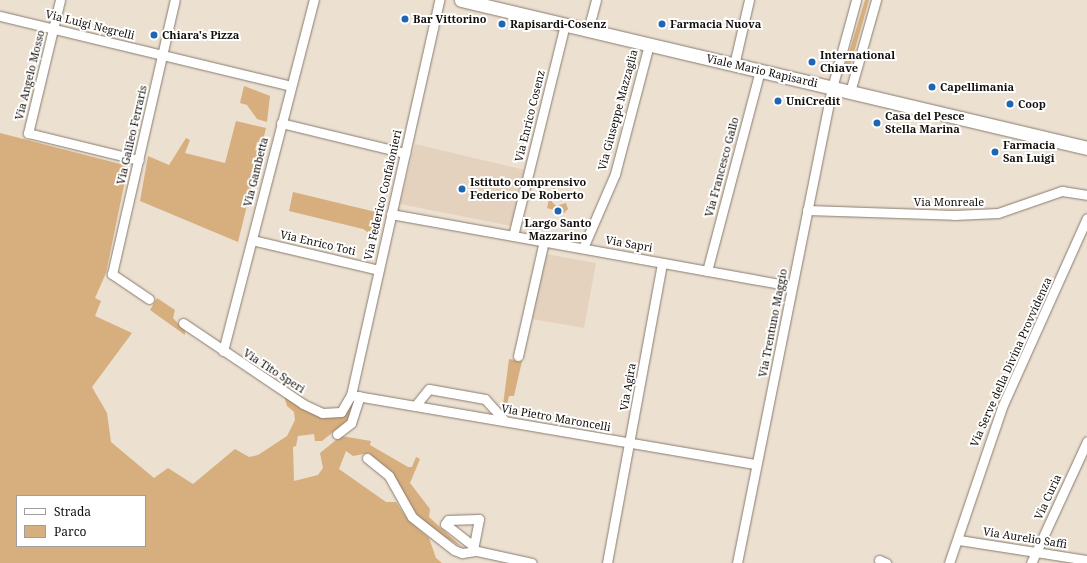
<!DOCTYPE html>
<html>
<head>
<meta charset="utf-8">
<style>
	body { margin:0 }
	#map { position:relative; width:1087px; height:563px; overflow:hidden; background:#ece0d1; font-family:"Noto Serif",serif }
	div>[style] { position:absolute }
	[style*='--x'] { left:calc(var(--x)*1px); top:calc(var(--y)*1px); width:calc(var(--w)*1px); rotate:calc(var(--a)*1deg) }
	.built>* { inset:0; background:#e4d2be }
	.green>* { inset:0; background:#d7ae7d }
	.roads { filter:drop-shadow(0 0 1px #877c6f) drop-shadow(0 0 1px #877c6f) }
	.minor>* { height:9px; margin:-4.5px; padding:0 4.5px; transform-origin:4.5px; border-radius:4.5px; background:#fff }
	.primary>* { height:13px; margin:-6.5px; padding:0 6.5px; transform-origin:6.5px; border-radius:6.5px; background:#fff }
	.dots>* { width:11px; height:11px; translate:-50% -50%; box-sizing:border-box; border:2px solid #fff; border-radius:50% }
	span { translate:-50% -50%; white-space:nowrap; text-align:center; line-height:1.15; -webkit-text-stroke:4px #fff; paint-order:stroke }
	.poi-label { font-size:11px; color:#130f0a; font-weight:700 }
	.left { translate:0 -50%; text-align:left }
	.street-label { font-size:11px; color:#130f0a }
	.legend { position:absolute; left:16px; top:495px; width:130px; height:52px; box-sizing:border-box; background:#fff; border:1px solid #a19f9d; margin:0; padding:5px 7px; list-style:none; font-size:12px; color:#130f0a }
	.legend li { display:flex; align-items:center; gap:8px; height:20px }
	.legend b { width:20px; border:1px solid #a19f9d }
</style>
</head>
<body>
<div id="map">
	<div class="built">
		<div style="clip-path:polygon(415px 144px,525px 170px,511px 226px,400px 204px)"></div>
		<div style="clip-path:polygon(546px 254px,596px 263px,584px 328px,532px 319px)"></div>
	</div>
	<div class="green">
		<div style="clip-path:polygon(865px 0,869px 0,849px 70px,844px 69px)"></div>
		<div style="clip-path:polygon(244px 86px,270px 96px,267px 122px,257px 119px,247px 105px,240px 103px)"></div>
		<div style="clip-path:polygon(236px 121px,266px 128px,238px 242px,140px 201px,148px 156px,169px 165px,186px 138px,190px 140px,185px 153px,225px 163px)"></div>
		<div style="clip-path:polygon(evenodd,0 133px,128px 166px,106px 273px,95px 298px,101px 301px,95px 316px,132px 333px,92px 387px,107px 413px,111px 442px,154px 478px,168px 468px,193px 484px,235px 449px,249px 457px,258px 455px,287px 436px,295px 420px,294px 412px,287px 406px,284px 396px,329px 418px,342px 416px,353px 404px,349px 419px,322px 441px,315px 441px,314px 434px,298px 436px,296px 446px,293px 447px,294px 481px,318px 475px,323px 468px,320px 453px,341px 436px,371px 441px,370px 445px,408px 467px,412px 467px,416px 457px,420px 459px,410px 483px,430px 509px,429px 517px,463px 548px,433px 530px,417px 515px,392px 472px,369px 453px,353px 456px,346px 451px,339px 469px,386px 502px,396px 502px,408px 520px,429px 538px,436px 558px,442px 563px,0 563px,0 133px,17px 496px,145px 496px,145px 546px,17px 546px,17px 496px)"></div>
		<div style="clip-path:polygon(555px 186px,552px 202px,556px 206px,566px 203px,568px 209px,564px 213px,547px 208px,551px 191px)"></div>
		<div style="clip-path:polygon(293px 192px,380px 213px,375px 237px,363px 229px,289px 211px)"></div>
		<div style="clip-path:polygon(157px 298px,175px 310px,173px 318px,185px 331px,185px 335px,150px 310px)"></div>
		<div style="clip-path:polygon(509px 359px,522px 361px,514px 396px,509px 396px,506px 408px,503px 405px)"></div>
	</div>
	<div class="roads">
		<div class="minor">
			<div style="--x:60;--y:0;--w:137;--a:103.5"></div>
			<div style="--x:28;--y:133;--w:114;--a:13.7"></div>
			<div style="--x:0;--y:16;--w:299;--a:13.5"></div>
			<div style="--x:588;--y:30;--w:31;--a:-75"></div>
			<div style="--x:734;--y:65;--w:67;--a:-77"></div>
			<div style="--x:850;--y:92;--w:96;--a:-74.2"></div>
			<div style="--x:281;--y:123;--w:128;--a:13.6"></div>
			<div style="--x:807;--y:210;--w:147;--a:1.9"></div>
			<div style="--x:954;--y:215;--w:44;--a:-2.6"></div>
			<div style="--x:998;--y:213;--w:68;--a:-19"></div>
			<div style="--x:1062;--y:191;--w:25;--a:9"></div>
			<div style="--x:391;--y:214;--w:407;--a:10.2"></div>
			<div style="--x:513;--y:236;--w:217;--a:-76.2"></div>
			<div style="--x:252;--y:240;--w:130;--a:13.3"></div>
			<div style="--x:583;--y:248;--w:81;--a:-66.6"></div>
			<div style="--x:615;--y:174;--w:134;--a:-75.3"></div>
			<div style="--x:707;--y:271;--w:208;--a:-75.2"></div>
			<div style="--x:149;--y:299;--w:45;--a:-146"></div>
			<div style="--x:112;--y:274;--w:281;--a:-77.1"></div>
			<div style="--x:183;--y:323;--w:145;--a:34"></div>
			<div style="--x:303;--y:404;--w:21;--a:25"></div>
			<div style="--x:322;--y:413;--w:19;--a:-3"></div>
			<div style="--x:341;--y:412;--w:20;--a:-60"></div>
			<div style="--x:351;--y:395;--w:405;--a:-77.4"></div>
			<div style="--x:223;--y:351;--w:363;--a:-75.5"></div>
			<div style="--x:518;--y:356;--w:118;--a:-77.3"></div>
			<div style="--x:351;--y:395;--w:411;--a:9.7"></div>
			<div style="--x:415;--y:406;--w:22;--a:-51"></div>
			<div style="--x:429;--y:389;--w:57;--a:10.1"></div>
			<div style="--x:485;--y:399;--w:30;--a:48"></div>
			<div style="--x:337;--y:434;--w:18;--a:-38"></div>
			<div style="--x:351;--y:423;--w:28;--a:-72"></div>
			<div style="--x:367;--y:458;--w:28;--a:39"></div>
			<div style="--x:389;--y:476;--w:47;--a:60.7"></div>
			<div style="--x:412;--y:517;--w:53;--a:38.2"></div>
			<div style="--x:454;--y:550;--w:9;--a:21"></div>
			<div style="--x:462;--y:553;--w:15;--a:-8"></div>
			<div style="--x:477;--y:551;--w:56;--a:12.3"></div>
			<div style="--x:959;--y:540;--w:130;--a:8.9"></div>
			<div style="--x:472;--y:545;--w:34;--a:-142"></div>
			<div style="--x:445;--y:524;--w:5;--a:-53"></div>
			<div style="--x:448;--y:520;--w:31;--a:-2"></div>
			<div style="--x:479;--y:519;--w:32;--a:101"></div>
			<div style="--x:879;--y:560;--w:8;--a:23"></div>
			<div style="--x:607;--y:563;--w:305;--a:-79.6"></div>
			<div style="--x:737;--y:563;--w:484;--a:-78.7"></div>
			<div style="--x:832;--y:88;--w:91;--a:-74.7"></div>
			<div style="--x:949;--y:563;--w:165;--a:-71.2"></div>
			<div style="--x:1002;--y:407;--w:207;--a:-65.8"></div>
			<div style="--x:1031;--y:563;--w:134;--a:-65.3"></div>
		</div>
		<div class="primary">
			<div style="--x:461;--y:0;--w:643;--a:13.3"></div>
		</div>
	</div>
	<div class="dots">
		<div style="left:405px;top:19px;background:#1d65b5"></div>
		<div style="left:502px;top:24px;background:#1d65b5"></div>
		<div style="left:662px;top:24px;background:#1d65b5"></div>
		<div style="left:154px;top:35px;background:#1d65b5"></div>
		<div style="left:812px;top:62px;background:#1d65b5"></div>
		<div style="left:932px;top:87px;background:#1d65b5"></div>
		<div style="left:778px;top:101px;background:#1d65b5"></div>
		<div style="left:1010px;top:104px;background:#1d65b5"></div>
		<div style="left:877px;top:123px;background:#1d65b5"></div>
		<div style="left:995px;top:152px;background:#1d65b5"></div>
		<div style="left:462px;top:189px;background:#1d65b5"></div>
		<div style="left:558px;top:211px;background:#1d65b5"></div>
	</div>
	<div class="poi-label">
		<span class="left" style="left:413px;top:19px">Bar Vittorino</span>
		<span class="left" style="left:510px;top:24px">Rapisardi-Cosenz</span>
		<span class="left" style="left:670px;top:24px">Farmacia Nuova</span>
		<span class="left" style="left:162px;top:35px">Chiara's Pizza</span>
		<span class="left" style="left:820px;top:62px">International<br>Chiave</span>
		<span class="left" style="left:940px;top:87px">Capellimania</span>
		<span class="left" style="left:786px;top:101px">UniCredit</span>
		<span class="left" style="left:1018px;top:104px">Coop</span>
		<span class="left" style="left:885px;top:123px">Casa del Pesce<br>Stella Marina</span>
		<span class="left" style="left:1003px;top:152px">Farmacia<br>San Luigi</span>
		<span class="left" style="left:470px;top:189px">Istituto comprensivo<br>Federico De Roberto</span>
		<span style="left:558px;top:230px">Largo Santo<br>Mazzarino</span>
	</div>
	<div class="street-label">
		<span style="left:90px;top:25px;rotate:14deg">Via Luigi Negrelli</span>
		<span style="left:762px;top:71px;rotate:13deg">Viale Mario Rapisardi</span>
		<span style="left:30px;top:75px;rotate:-76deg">Via Angelo Mosso</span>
		<span style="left:618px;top:110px;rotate:-75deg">Via Giuseppe Mazzaglia</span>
		<span style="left:530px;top:116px;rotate:-76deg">Via Enrico Cosenz</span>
		<span style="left:132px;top:135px;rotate:-77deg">Via Galileo Ferraris</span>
		<span style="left:722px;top:167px;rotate:-75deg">Via Francesco Gallo</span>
		<span style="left:256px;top:172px;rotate:-76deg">Via Gambetta</span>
		<span style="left:383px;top:195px;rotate:-77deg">Via Federico Confalonieri</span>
		<span style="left:949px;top:202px">Via Monreale</span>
		<span style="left:318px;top:243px;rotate:13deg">Via Enrico Toti</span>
		<span style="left:629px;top:244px;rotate:10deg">Via Sapri</span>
		<span style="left:773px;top:323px;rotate:-79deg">Via Trentuno Maggio</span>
		<span style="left:1011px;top:362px;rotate:-66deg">Via Serve della Divina Provvidenza</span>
		<span style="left:274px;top:371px;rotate:33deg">Via Tito Speri</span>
		<span style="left:628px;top:387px;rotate:-80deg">Via Agira</span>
		<span style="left:556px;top:418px;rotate:10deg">Via Pietro Maroncelli</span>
		<span style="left:1048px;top:497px;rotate:-65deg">Via Curia</span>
		<span style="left:1025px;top:538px;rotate:9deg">Via Aurelio Saffi</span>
	</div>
	<ul class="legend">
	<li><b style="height:5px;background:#fff"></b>Strada</li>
	<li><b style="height:11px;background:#d7ae7d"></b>Parco</li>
	</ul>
</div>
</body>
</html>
